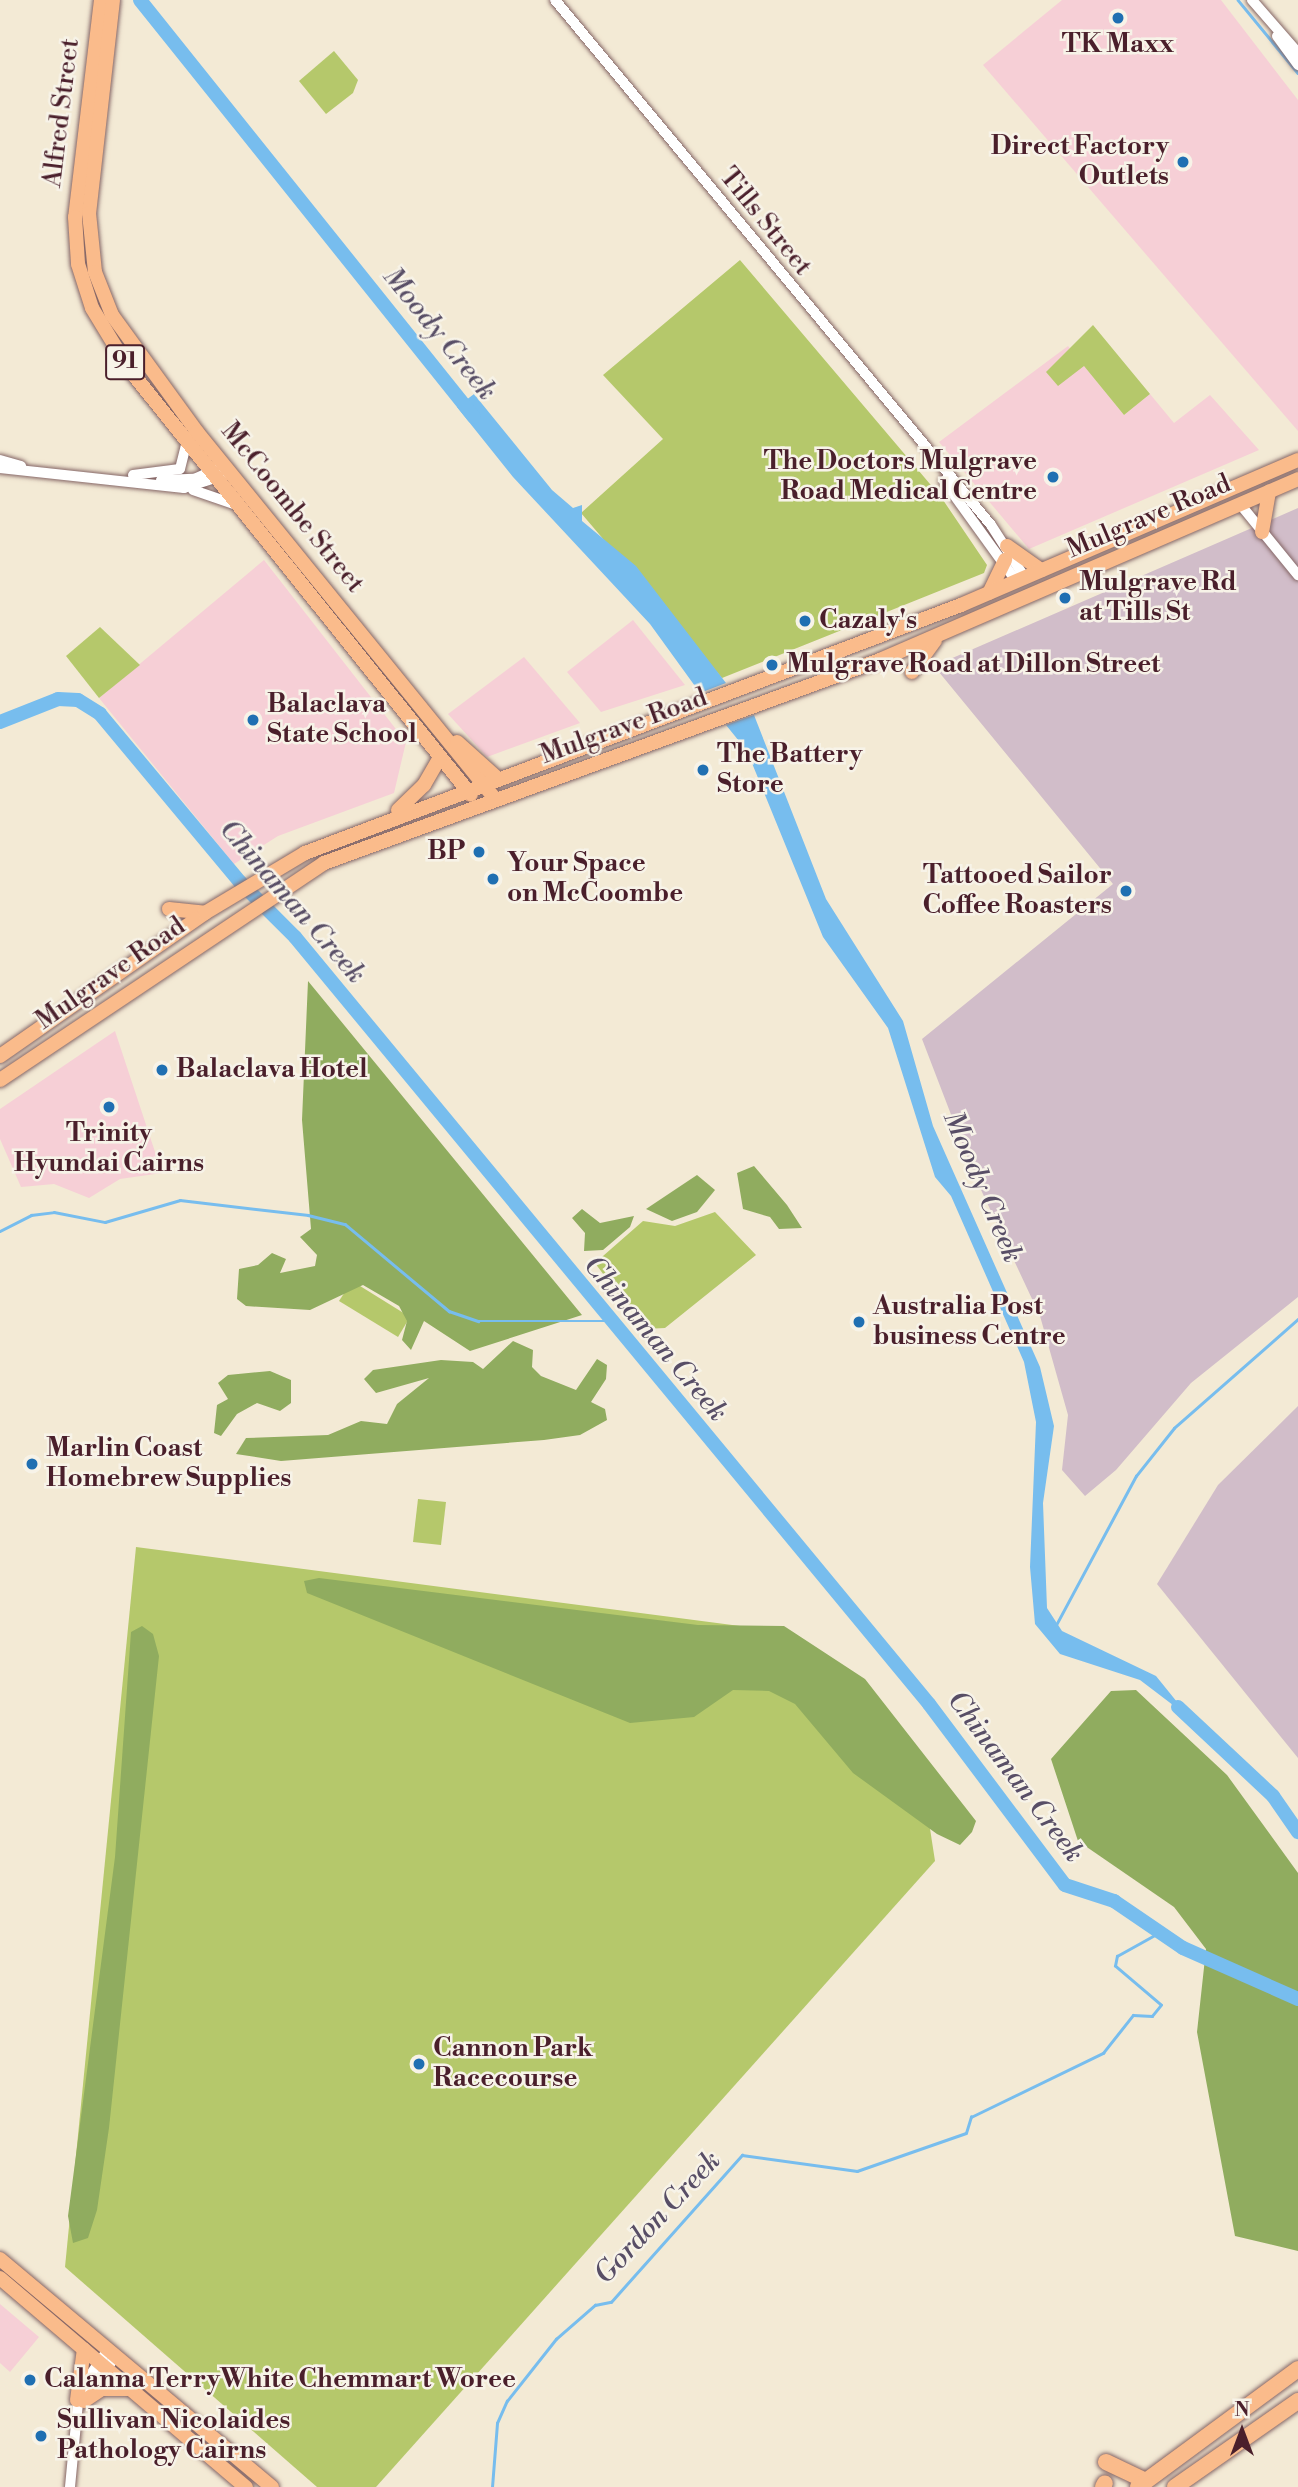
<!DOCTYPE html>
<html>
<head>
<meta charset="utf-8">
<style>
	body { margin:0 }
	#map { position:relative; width:1298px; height:2487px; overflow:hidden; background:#f3ead5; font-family:"Libre Bodoni",serif }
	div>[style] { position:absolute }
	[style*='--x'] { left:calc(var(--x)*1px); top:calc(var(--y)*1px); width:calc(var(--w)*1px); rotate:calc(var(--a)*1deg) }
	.built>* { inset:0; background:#f6cfd6 }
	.industrial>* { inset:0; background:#d1bdc9 }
	.green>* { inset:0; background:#b5c86b }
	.forest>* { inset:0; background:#90ac5f }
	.water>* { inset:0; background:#77bdee }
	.stream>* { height:2.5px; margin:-1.25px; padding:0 1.25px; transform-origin:1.25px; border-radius:1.25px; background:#77bdee }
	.river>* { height:14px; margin:-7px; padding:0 7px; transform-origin:7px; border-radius:7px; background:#77bdee }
	.roads { filter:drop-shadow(0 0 2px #856666) drop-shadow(0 0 2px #856666) }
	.minor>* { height:10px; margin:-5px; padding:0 5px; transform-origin:5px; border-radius:5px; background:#fff }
	.major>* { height:14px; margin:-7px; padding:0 7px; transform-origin:7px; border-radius:7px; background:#fabb8b }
	.highway>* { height:16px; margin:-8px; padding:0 8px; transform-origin:8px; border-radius:8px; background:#fabb8b }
	.dots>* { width:19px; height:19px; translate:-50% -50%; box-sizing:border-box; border:4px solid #f7f3e8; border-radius:50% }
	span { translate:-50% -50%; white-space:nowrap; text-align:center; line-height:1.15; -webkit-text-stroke:5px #f7f3e8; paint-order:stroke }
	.shield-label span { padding:2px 5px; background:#f7f3e8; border:2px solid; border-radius:5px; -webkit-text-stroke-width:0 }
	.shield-label { font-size:24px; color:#4a1f2b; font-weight:700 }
	.poi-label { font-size:26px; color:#4a1f2b; font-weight:700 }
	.right { translate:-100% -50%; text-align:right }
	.left { translate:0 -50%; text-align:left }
	.street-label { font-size:26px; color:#4a1f2b }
	.water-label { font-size:28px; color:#584e66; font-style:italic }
	.north { position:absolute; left:1207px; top:2396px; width:70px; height:70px; -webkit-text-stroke:5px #f7f3e8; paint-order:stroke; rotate:0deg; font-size:19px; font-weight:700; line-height:28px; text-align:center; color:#4a1f2b }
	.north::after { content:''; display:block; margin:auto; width:24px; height:32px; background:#4a1f2b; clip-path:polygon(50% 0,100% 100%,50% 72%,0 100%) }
</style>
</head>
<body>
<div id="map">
	<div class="built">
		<div style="clip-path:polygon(1062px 0,1221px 0,1298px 100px,1298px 431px,983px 65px)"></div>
		<div style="clip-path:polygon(1068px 346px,1124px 415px,1150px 394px,1174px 423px,1210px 395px,1259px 450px,1029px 549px,939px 442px)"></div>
		<div style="clip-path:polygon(264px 560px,406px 742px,394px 793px,278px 836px,234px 864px,99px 698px)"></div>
		<div style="clip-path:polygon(633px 620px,685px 685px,601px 712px,567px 672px)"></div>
		<div style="clip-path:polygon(524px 657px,580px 723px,487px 757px,448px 714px)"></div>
		<div style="clip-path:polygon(115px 1031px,162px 1173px,120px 1179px,89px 1198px,54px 1184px,21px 1187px,0 1139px,0 1109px)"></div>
		<div style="clip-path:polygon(0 2304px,39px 2337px,10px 2372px,0 2363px)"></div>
	</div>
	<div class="industrial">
		<div style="clip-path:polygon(1298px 508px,1298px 1297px,1191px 1383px,1116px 1470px,1085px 1496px,1062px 1470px,1068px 1415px,1040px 1316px,975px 1177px,922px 1039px,1113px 884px,934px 666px)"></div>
		<div style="clip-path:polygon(1298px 1406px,1298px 1758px,1157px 1584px,1218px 1485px)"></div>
	</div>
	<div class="green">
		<div style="clip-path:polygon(334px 51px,358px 80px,353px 93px,326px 114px,299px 81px)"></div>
		<div style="clip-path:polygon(740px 260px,941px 497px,987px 565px,984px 573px,722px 678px,581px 513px,663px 439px,603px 375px)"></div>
		<div style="clip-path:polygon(1093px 325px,1150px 394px,1124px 415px,1084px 366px,1058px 386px,1046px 372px)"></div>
		<div style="clip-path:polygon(100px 627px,140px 665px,99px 698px,66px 656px)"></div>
		<div style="clip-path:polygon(715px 1212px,756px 1255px,665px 1328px,644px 1329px,595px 1263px,643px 1221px,675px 1226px)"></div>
		<div style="clip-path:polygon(352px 1281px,410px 1317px,398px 1337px,339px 1301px)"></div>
		<div style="clip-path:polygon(418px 1499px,446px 1502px,441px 1545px,413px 1542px)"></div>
		<div style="clip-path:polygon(136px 1547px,763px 1629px,924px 1790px,935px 1861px,376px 2487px,317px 2487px,65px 2267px)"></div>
	</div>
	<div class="forest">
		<div style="clip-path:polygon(308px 981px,582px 1315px,470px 1351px,424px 1321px,411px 1350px,402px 1340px,407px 1321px,399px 1306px,363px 1285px,310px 1310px,246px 1306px,237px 1299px,239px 1269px,258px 1265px,272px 1253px,286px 1259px,280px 1273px,315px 1266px,317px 1255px,300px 1237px,311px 1229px,302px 1120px)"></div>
		<div style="clip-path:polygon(754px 1166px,787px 1205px,802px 1228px,779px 1229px,770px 1217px,743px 1209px,737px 1173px)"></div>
		<div style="clip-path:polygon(697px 1175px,715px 1190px,697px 1212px,672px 1221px,646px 1209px)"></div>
		<div style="clip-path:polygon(582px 1209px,600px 1223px,634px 1216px,630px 1227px,603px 1250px,584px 1251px,585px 1233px,572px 1218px)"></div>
		<div style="clip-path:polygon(513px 1341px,533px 1350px,532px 1367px,541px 1376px,576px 1390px,597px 1359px,607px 1365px,606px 1379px,591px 1402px,605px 1409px,607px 1420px,580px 1435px,544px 1440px,281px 1461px,236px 1454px,246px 1438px,328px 1435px,361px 1421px,387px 1424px,397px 1404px,429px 1378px,376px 1393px,364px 1379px,373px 1370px,441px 1360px,473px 1362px,483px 1369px)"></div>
		<div style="clip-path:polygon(270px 1371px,291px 1380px,291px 1403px,280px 1411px,257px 1403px,237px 1414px,221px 1436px,214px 1433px,217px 1405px,228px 1399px,218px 1383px,228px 1375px)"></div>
		<div style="clip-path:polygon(319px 1578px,698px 1625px,784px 1626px,865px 1679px,976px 1821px,972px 1832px,960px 1845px,937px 1834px,853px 1773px,795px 1704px,769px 1691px,733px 1690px,694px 1717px,630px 1723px,307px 1593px,304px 1581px)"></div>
		<div style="clip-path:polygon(142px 1626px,153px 1634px,159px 1656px,109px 2128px,97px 2210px,88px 2238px,73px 2243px,68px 2216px,115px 1857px,131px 1632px)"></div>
		<div style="clip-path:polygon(1136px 1690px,1227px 1775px,1298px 1873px,1298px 2251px,1235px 2236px,1197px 2032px,1206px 1949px,1174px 1907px,1078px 1841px,1051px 1759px,1111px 1691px)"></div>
	</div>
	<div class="water">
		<div style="clip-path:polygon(474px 394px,552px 490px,573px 508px,582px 505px,582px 521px,636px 566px,726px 683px,700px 693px,650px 624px,513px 477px,457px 407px)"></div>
		<div style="clip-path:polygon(754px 715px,826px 899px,903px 1021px,933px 1126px,1040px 1367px,1054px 1426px,1043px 1503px,1047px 1608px,1062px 1631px,1156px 1676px,1190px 1718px,1140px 1680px,1060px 1654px,1035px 1624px,1030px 1567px,1036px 1422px,1024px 1362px,951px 1196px,935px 1177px,888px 1028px,823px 937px,747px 751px,726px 725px)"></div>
	</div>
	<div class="stream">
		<div style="--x:1238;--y:0;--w:94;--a:50.6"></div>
		<div style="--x:143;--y:4;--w:4;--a:-76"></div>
		<div style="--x:0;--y:1231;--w:35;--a:-27"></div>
		<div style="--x:31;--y:1215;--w:23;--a:-7"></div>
		<div style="--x:54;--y:1212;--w:52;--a:11.1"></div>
		<div style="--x:105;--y:1222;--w:78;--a:-16.3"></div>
		<div style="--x:180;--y:1200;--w:129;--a:6.7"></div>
		<div style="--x:308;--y:1215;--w:38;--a:14"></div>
		<div style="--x:345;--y:1224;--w:136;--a:39.9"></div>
		<div style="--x:449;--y:1311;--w:31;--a:19"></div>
		<div style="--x:478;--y:1321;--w:128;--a:0"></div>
		<div style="--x:1056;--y:1625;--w:169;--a:-61.8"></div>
		<div style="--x:1136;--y:1476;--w:61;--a:-51.6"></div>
		<div style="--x:1174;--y:1428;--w:165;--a:-41.3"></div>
		<div style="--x:492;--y:2487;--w:64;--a:-85.5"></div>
		<div style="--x:497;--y:2423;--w:24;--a:-66"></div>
		<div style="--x:507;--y:2401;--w:79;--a:-51.7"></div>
		<div style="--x:556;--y:2339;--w:52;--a:-41.1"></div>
		<div style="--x:595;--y:2305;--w:16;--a:-11"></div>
		<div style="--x:611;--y:2302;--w:197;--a:-48.3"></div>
		<div style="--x:742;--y:2155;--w:116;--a:7.9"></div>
		<div style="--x:857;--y:2171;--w:115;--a:-19.2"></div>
		<div style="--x:966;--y:2133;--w:17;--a:-73"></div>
		<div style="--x:971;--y:2117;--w:147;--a:-25.9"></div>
		<div style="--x:1103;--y:2053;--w:48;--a:-51.7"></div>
		<div style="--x:1133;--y:2015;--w:19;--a:3"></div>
		<div style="--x:1152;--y:2016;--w:14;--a:-51"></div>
		<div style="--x:1161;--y:2005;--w:60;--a:-139.7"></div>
		<div style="--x:1115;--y:1966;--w:10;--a:-79"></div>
		<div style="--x:1117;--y:1956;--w:54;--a:-29"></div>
	</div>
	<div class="river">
		<div style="--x:140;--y:0;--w:534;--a:51.31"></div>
		<div style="--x:0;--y:722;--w:62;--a:-21.6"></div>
		<div style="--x:58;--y:699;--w:20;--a:3"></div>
		<div style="--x:78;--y:700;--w:26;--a:32"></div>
		<div style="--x:100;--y:714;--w:219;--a:50.2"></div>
		<div style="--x:240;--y:882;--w:78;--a:45"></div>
		<div style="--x:295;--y:937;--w:995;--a:50.42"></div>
		<div style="--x:929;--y:1704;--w:226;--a:53.1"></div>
		<div style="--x:1065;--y:1885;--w:52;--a:18.1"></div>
		<div style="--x:1114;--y:1901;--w:83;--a:34.3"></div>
		<div style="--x:1183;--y:1948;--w:126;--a:23.9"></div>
		<div style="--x:1178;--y:1707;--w:130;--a:43.1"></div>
		<div style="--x:1273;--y:1796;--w:44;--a:55.2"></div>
	</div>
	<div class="roads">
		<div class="minor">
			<div style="--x:555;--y:0;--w:682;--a:50.29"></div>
			<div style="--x:991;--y:525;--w:63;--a:57.3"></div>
			<div style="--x:1252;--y:0;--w:70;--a:49"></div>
			<div style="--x:1277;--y:36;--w:36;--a:54"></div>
			<div style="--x:0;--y:460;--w:22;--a:16"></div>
			<div style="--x:0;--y:468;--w:185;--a:6.2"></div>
			<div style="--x:184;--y:488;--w:40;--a:-18"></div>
			<div style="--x:133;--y:475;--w:47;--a:-7.3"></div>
			<div style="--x:180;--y:469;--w:29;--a:-76"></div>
			<div style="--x:161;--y:480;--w:33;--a:-2"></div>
			<div style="--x:194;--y:479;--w:24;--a:-24"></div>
			<div style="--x:944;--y:481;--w:123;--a:54.2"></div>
			<div style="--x:193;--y:490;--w:43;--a:18.9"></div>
			<div style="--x:1240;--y:504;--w:92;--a:50.8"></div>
			<div style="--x:83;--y:2402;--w:55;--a:-54.6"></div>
			<div style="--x:70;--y:2487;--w:96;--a:-84.6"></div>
			<div style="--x:79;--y:2391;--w:49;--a:-55"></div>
		</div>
		<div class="major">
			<div style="--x:101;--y:0;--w:219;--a:96.8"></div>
			<div style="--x:75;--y:217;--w:47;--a:86.3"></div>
			<div style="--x:78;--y:264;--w:46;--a:72.3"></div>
			<div style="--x:92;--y:308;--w:71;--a:58.8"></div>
			<div style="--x:129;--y:369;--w:546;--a:51.24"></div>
			<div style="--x:113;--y:0;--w:214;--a:96.4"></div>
			<div style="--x:89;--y:213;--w:59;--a:84.2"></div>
			<div style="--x:95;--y:272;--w:46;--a:68.4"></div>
			<div style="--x:112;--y:315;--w:145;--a:54"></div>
			<div style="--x:197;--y:432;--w:474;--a:50.9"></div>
			<div style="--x:1262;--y:532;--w:41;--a:-80.1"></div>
			<div style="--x:1007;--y:546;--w:42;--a:35.2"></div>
			<div style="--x:989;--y:593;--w:37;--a:-64"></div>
			<div style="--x:912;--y:672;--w:39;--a:-54"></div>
			<div style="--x:457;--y:742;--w:52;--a:41.9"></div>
			<div style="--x:398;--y:810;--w:36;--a:-44"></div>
			<div style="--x:424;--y:785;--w:32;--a:-60"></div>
			<div style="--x:169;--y:909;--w:36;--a:6"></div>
			<div style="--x:0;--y:1056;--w:250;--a:-34.9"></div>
			<div style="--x:205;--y:913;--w:117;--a:-31"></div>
			<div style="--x:305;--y:853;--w:701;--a:-20.71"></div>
			<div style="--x:961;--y:605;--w:367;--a:-23.3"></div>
			<div style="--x:0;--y:1080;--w:390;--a:-33.8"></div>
			<div style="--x:324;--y:863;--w:592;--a:-20.06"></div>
			<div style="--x:880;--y:660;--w:456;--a:-23.4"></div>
			<div style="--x:0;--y:2259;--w:355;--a:40"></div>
			<div style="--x:0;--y:2278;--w:323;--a:40.4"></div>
			<div style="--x:77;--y:2400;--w:51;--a:-82.2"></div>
			<div style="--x:84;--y:2401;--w:22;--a:-34"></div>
			<div style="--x:102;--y:2389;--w:29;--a:0"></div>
		</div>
		<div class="highway">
			<div style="--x:1106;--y:2462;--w:44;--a:25.4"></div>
			<div style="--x:1103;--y:2487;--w:4;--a:-63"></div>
			<div style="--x:1138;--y:2487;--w:199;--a:-36.4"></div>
			<div style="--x:1175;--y:2487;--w:150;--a:-35"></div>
		</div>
	</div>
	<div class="dots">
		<div style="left:1118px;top:18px;background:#1f6fb2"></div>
		<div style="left:1183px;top:162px;background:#1f6fb2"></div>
		<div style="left:1053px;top:477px;background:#1f6fb2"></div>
		<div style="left:1065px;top:598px;background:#1f6fb2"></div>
		<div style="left:805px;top:621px;background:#1f6fb2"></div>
		<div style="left:772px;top:665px;background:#1f6fb2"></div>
		<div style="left:253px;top:720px;background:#1f6fb2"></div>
		<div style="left:703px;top:770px;background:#1f6fb2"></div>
		<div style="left:479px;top:852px;background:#1f6fb2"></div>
		<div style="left:493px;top:879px;background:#1f6fb2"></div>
		<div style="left:1126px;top:891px;background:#1f6fb2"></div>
		<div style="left:162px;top:1070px;background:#1f6fb2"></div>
		<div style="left:109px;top:1107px;background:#1f6fb2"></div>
		<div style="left:859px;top:1322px;background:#1f6fb2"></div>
		<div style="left:32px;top:1464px;background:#1f6fb2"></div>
		<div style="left:419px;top:2064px;background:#1f6fb2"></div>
		<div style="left:30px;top:2380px;background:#1f6fb2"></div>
		<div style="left:41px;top:2436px;background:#1f6fb2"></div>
	</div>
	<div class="shield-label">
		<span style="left:125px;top:362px">91</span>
	</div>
	<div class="poi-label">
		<span style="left:1118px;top:45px">TK Maxx</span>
		<span class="right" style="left:1169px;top:162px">Direct Factory<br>Outlets</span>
		<span class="right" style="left:1037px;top:477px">The Doctors Mulgrave<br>Road Medical Centre</span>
		<span class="left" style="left:1079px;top:598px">Mulgrave Rd<br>at Tills St</span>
		<span class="left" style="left:819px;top:621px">Cazaly's</span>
		<span class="left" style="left:786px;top:665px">Mulgrave Road at Dillon Street</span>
		<span class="left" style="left:267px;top:720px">Balaclava<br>State School</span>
		<span class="left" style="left:717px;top:770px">The Battery<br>Store</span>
		<span class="right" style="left:465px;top:852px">BP</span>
		<span class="left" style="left:507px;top:879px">Your Space<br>on McCoombe</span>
		<span class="right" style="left:1112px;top:891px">Tattooed Sailor<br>Coffee Roasters</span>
		<span class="left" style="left:176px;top:1070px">Balaclava Hotel</span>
		<span style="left:109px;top:1149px">Trinity<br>Hyundai Cairns</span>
		<span class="left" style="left:873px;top:1322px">Australia Post<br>business Centre</span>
		<span class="left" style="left:46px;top:1464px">Marlin Coast<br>Homebrew Supplies</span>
		<span class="left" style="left:433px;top:2064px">Cannon Park<br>Racecourse</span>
		<span class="left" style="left:44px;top:2380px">Calanna TerryWhite Chemmart Woree</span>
		<span class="left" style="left:57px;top:2436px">Sullivan Nicolaides<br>Pathology Cairns</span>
	</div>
	<div class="street-label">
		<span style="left:62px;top:113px;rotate:-83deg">Alfred Street</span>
		<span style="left:765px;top:222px;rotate:51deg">Tills Street</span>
		<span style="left:292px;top:508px;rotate:51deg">McCoombe Street</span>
		<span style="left:1149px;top:517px;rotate:-23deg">Mulgrave Road</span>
		<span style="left:624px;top:727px;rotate:-20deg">Mulgrave Road</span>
		<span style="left:111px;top:974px;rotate:-35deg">Mulgrave Road</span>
	</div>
	<div class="water-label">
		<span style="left:439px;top:334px;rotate:51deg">Moody Creek</span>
		<span style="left:292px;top:902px;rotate:49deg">Chinaman Creek</span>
		<span style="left:982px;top:1187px;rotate:67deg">Moody Creek</span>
		<span style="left:655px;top:1339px;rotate:50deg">Chinaman Creek</span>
		<span style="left:1015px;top:1777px;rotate:53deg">Chinaman Creek</span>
		<span style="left:658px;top:2218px;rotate:-47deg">Gordon Creek</span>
	</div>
	<div class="north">N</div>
</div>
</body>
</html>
